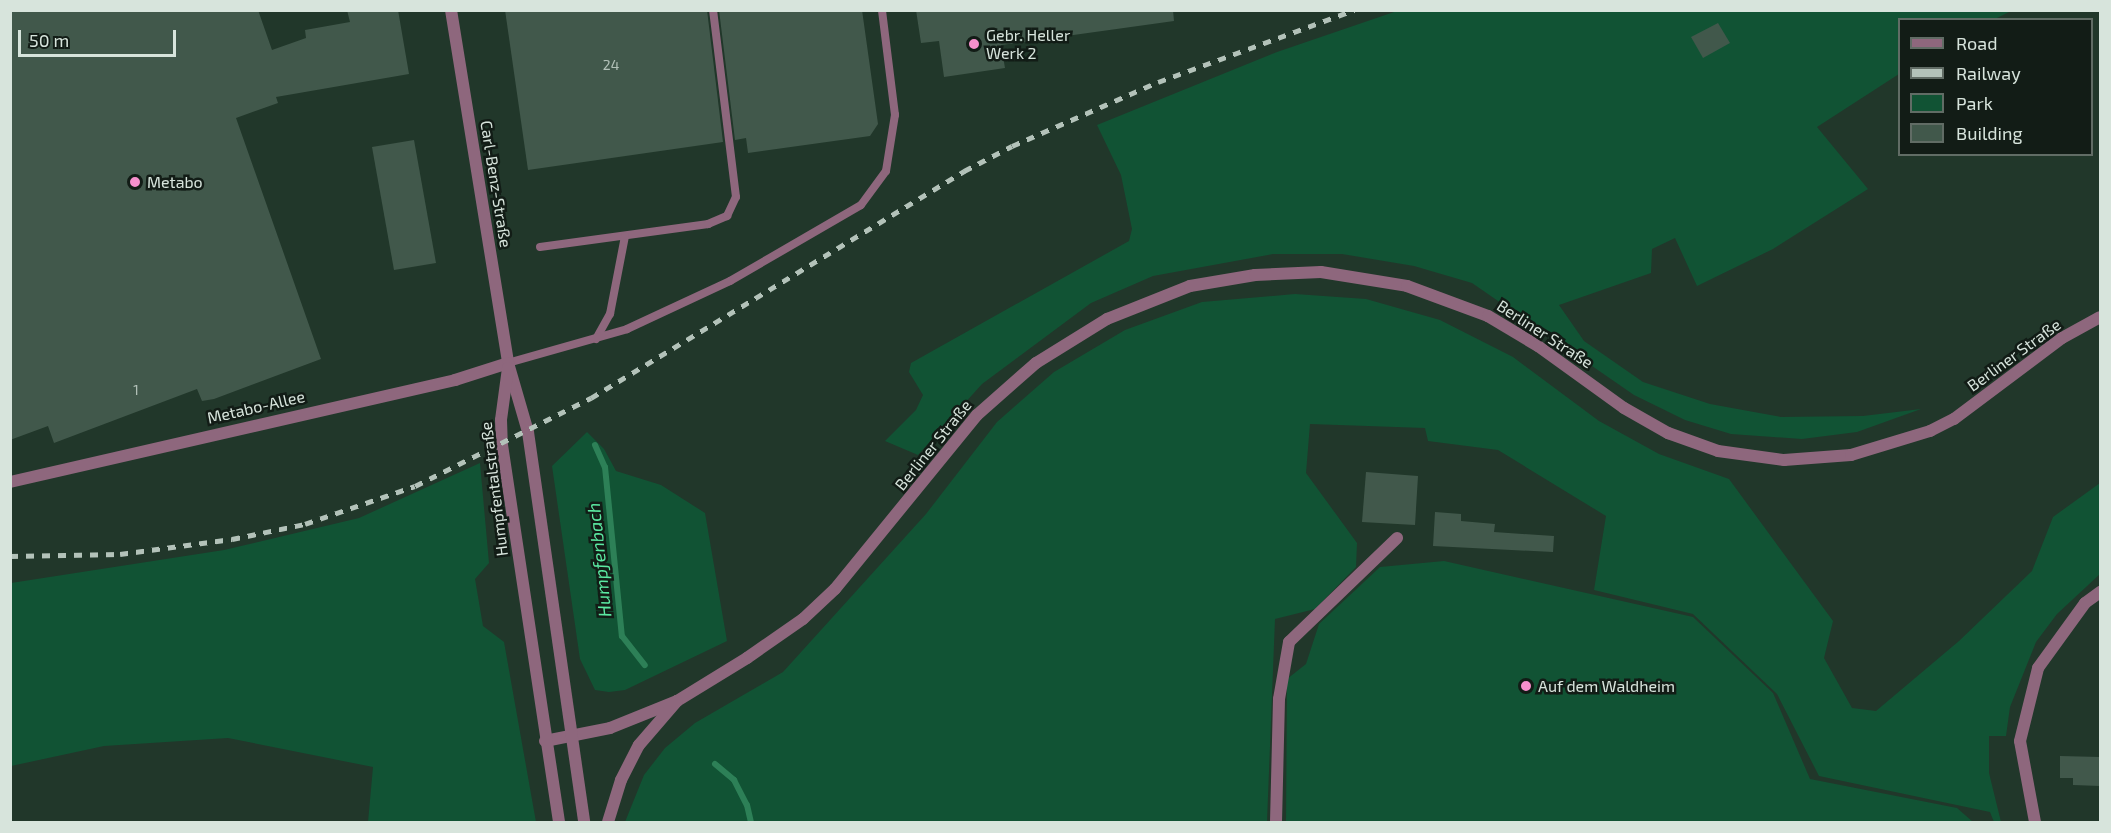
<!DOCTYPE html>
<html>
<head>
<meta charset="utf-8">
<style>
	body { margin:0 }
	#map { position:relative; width:2111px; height:833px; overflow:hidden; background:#21372a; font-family:"Exo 2",sans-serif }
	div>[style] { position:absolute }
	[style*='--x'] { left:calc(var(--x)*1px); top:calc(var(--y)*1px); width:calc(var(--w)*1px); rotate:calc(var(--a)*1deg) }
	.green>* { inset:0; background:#115334 }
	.stream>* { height:6px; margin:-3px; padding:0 3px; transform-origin:3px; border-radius:3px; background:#2d8057 }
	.building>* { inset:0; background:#41584b }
	.service>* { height:8px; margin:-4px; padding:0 4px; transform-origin:4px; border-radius:4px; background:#8e677d }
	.minor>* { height:12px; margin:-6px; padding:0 6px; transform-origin:6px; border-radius:6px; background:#8e677d }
	.tertiary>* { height:12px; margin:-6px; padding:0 6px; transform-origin:6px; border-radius:6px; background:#8e677d }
	.rail>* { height:4.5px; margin-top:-2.25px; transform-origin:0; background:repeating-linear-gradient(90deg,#b3c2b9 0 8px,transparent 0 16px) }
	.dots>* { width:16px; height:16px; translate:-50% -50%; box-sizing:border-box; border:3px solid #121c16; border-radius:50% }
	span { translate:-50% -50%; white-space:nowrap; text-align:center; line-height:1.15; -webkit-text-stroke:5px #121c16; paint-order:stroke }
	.number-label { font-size:14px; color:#b2c1b8 }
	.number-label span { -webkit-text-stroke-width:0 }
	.poi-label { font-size:16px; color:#d7e4dc }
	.left { translate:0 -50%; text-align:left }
	.street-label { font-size:16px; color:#d7e4dc }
	.water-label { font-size:18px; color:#5be9a2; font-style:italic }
	.frame { position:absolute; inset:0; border:12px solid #d7e4dc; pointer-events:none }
	.legend { position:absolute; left:1898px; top:18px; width:195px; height:138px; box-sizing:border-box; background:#121c16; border:2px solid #616c65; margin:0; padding:8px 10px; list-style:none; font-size:18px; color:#d7e4dc }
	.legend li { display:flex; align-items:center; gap:12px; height:30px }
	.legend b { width:30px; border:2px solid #616c65 }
	.scale { position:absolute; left:18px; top:30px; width:158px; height:27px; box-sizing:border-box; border:3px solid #d7e4dc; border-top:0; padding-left:8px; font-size:18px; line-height:21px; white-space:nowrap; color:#d7e4dc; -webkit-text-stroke:4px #121c16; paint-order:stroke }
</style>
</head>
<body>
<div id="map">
	<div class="green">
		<div style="clip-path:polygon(1397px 11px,2011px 11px,1995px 19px,1900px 20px,1899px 74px,1817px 127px,1868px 189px,1773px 249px,1697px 286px,1675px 238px,1652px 249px,1651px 273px,1559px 305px,1584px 341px,1643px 382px,1710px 404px,1781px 417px,1863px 416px,1921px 409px,1857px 432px,1802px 439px,1731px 434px,1685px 420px,1634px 395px,1472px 283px,1414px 266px,1342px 254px,1273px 254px,1153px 276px,1091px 303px,982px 384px,918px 455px,885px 441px,916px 410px,923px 395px,909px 372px,911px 363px,1129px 241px,1132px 229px,1121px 175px,1097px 125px,1277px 52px)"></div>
		<div style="clip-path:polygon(1295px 294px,1366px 299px,1440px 320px,1513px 357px,1599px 421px,1659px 454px,1729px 479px,1833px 621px,1824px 658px,1852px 708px,1876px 711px,1959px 641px,2032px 571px,2053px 517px,2100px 483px,2100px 574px,2057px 614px,2036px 642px,2010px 707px,2006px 736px,1989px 736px,1989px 773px,2001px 822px,1994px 822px,1990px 812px,1819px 776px,1777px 694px,1693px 614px,1594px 590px,1606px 516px,1498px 450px,1428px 441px,1425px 428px,1310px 424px,1306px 473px,1357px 543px,1356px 567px,1315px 609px,1275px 619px,1267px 822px,625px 822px,644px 775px,665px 748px,695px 723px,783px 672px,926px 514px,997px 422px,1054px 372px,1125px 330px,1202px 302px)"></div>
		<div style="clip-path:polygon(587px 432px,604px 449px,616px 471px,661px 485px,705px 513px,727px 641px,625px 690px,609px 692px,595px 690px,580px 659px,552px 466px)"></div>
		<div style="clip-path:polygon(480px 463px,489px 563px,475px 579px,483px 626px,504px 642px,536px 822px,368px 822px,373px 767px,228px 738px,104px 746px,11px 766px,11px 583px,224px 550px,359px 518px)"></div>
		<div style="clip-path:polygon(1444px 561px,1693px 617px,1773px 693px,1810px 779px,1957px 808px,1973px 822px,1286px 822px,1287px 679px,1306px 664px,1319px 624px,1380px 567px)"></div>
	</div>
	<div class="stream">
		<div style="--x:595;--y:445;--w:24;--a:66"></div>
		<div style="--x:605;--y:467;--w:170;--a:84.3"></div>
		<div style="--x:622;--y:636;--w:37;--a:52"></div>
		<div style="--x:715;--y:764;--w:25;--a:40"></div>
		<div style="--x:734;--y:780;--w:28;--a:63"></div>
		<div style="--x:747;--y:805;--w:17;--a:77"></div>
	</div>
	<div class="building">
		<div style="clip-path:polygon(10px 10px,258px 10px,272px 50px,306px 38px,305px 30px,350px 22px,347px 10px,398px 10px,409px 74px,276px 97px,278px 103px,236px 118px,321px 359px,214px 399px,202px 401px,197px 389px,54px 443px,48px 426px,10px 440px)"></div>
		<div style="clip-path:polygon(505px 10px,707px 10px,723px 142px,528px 170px)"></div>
		<div style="clip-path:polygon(719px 10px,862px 10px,878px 124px,870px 136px,748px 153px,746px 138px,735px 140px)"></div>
		<div style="clip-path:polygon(916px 10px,1173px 10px,1174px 21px,1001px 45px,1005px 68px,944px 77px,939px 41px,921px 43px)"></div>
		<div style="clip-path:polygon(1718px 23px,1730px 43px,1703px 58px,1691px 37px)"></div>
		<div style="clip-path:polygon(414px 140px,436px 263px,394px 270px,372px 147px)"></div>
		<div style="clip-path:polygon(1366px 472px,1418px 476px,1415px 525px,1362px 522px)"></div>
		<div style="clip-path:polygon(1435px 512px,1461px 514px,1461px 521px,1495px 524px,1494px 532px,1554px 536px,1553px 552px,1433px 546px)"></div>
		<div style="clip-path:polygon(2060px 756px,2100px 757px,2100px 786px,2073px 785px,2073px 778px,2060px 778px)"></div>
	</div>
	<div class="service">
		<div style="--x:540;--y:247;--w:170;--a:-7.8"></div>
		<div style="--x:708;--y:224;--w:21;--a:-23"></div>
		<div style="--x:727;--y:216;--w:21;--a:-65"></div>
		<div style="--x:736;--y:197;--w:188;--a:-97"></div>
		<div style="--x:596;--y:339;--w:29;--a:-61"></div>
		<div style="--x:610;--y:314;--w:79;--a:-79.1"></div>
		<div style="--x:508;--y:363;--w:124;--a:-15.9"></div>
		<div style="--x:627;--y:329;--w:114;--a:-25"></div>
		<div style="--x:730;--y:281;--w:151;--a:-30.1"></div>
		<div style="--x:861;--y:205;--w:42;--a:-53.7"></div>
		<div style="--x:886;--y:171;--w:57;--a:-80.9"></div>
		<div style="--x:895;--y:115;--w:106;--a:-97.1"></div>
	</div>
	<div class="minor">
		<div style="--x:10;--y:482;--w:457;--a:-12.9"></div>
		<div style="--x:455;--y:380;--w:56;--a:-17.8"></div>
		<div style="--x:545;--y:741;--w:66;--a:-11.3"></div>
		<div style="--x:610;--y:728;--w:72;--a:-21.9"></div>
		<div style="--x:677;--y:701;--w:82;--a:-31.6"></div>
		<div style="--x:747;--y:658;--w:68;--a:-34.9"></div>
		<div style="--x:803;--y:619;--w:44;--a:-43.2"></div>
		<div style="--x:835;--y:589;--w:225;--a:-50.8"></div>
		<div style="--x:977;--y:415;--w:79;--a:-41.4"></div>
		<div style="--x:1036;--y:363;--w:84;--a:-31.8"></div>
		<div style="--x:1107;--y:319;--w:89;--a:-21.7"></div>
		<div style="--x:1190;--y:286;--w:66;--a:-9.6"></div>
		<div style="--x:1255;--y:275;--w:66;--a:-2.6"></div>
		<div style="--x:1321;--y:272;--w:87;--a:9.2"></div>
		<div style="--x:1407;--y:286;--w:86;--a:20.3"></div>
		<div style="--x:1488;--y:316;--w:58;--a:31"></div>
		<div style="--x:1538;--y:346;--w:106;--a:35.8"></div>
		<div style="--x:1624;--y:408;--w:51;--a:29.6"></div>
		<div style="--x:1668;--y:433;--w:53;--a:19.8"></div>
		<div style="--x:1718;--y:451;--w:67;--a:7.8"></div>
		<div style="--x:1784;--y:460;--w:67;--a:-4.3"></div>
		<div style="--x:1851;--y:455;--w:83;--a:-16.9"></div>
		<div style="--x:1930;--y:431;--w:27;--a:-27"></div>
		<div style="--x:1954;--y:419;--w:135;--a:-36.9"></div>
		<div style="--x:2062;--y:338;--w:43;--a:-28.9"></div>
		<div style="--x:1276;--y:822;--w:123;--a:-88.6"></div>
		<div style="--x:1279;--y:699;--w:58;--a:-80"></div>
		<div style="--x:1289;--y:642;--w:150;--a:-43.9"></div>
		<div style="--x:2035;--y:822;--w:82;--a:-100.5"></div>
		<div style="--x:2020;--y:741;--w:75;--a:-76.1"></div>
		<div style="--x:2038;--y:668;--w:80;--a:-54.1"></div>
		<div style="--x:2085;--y:603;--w:19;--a:-36"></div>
	</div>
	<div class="tertiary">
		<div style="--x:451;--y:10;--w:358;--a:80.8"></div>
		<div style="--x:508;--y:363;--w:72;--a:73.8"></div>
		<div style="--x:528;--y:432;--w:394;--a:81.8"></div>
		<div style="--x:508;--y:368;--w:52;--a:97.7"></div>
		<div style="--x:501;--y:420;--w:25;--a:88"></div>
		<div style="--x:502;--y:445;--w:381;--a:81.4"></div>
		<div style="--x:608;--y:822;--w:44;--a:-72.8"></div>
		<div style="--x:621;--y:780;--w:39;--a:-63"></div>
		<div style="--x:639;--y:745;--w:58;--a:-49.2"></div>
	</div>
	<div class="rail">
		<div style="--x:10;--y:556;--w:110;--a:-1"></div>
		<div style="--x:120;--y:554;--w:113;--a:-7.6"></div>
		<div style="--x:232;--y:539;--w:75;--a:-11.6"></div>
		<div style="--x:305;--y:524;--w:116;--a:-19.1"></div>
		<div style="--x:415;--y:486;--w:197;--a:-26.6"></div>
		<div style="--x:591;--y:398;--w:437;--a:-31.3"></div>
		<div style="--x:964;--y:171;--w:54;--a:-27.5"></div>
		<div style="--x:1012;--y:146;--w:159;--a:-23.7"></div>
		<div style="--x:1158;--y:82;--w:209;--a:-20.2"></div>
	</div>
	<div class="dots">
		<div style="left:974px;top:44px;background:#f790cd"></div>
		<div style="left:135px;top:182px;background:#f790cd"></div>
		<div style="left:1526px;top:686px;background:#f790cd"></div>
	</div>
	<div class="number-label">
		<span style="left:611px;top:65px">24</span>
		<span style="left:136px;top:390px">1</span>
	</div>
	<div class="poi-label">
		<span class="left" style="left:986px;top:44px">Gebr. Heller<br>Werk 2</span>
		<span class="left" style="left:147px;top:182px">Metabo</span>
		<span class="left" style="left:1538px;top:686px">Auf dem Waldheim</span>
	</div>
	<div class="street-label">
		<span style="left:496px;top:184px;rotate:81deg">Carl-Benz-Straße</span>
		<span style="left:1545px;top:334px;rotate:33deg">Berliner Straße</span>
		<span style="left:2014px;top:355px;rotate:-36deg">Berliner Straße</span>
		<span style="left:256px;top:407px;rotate:-13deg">Metabo-Allee</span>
		<span style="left:933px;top:445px;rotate:-51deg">Berliner Straße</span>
		<span style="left:494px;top:489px;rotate:-97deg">Humpfentalstraße</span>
	</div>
	<div class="water-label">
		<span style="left:599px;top:560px;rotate:-96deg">Humpfenbach</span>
	</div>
	<div class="frame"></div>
	<ul class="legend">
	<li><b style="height:8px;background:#8e677d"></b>Road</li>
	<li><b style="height:8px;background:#b3c2b9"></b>Railway</li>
	<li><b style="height:16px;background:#115334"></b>Park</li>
	<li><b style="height:16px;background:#41584b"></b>Building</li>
	</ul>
	<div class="scale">50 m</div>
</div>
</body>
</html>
